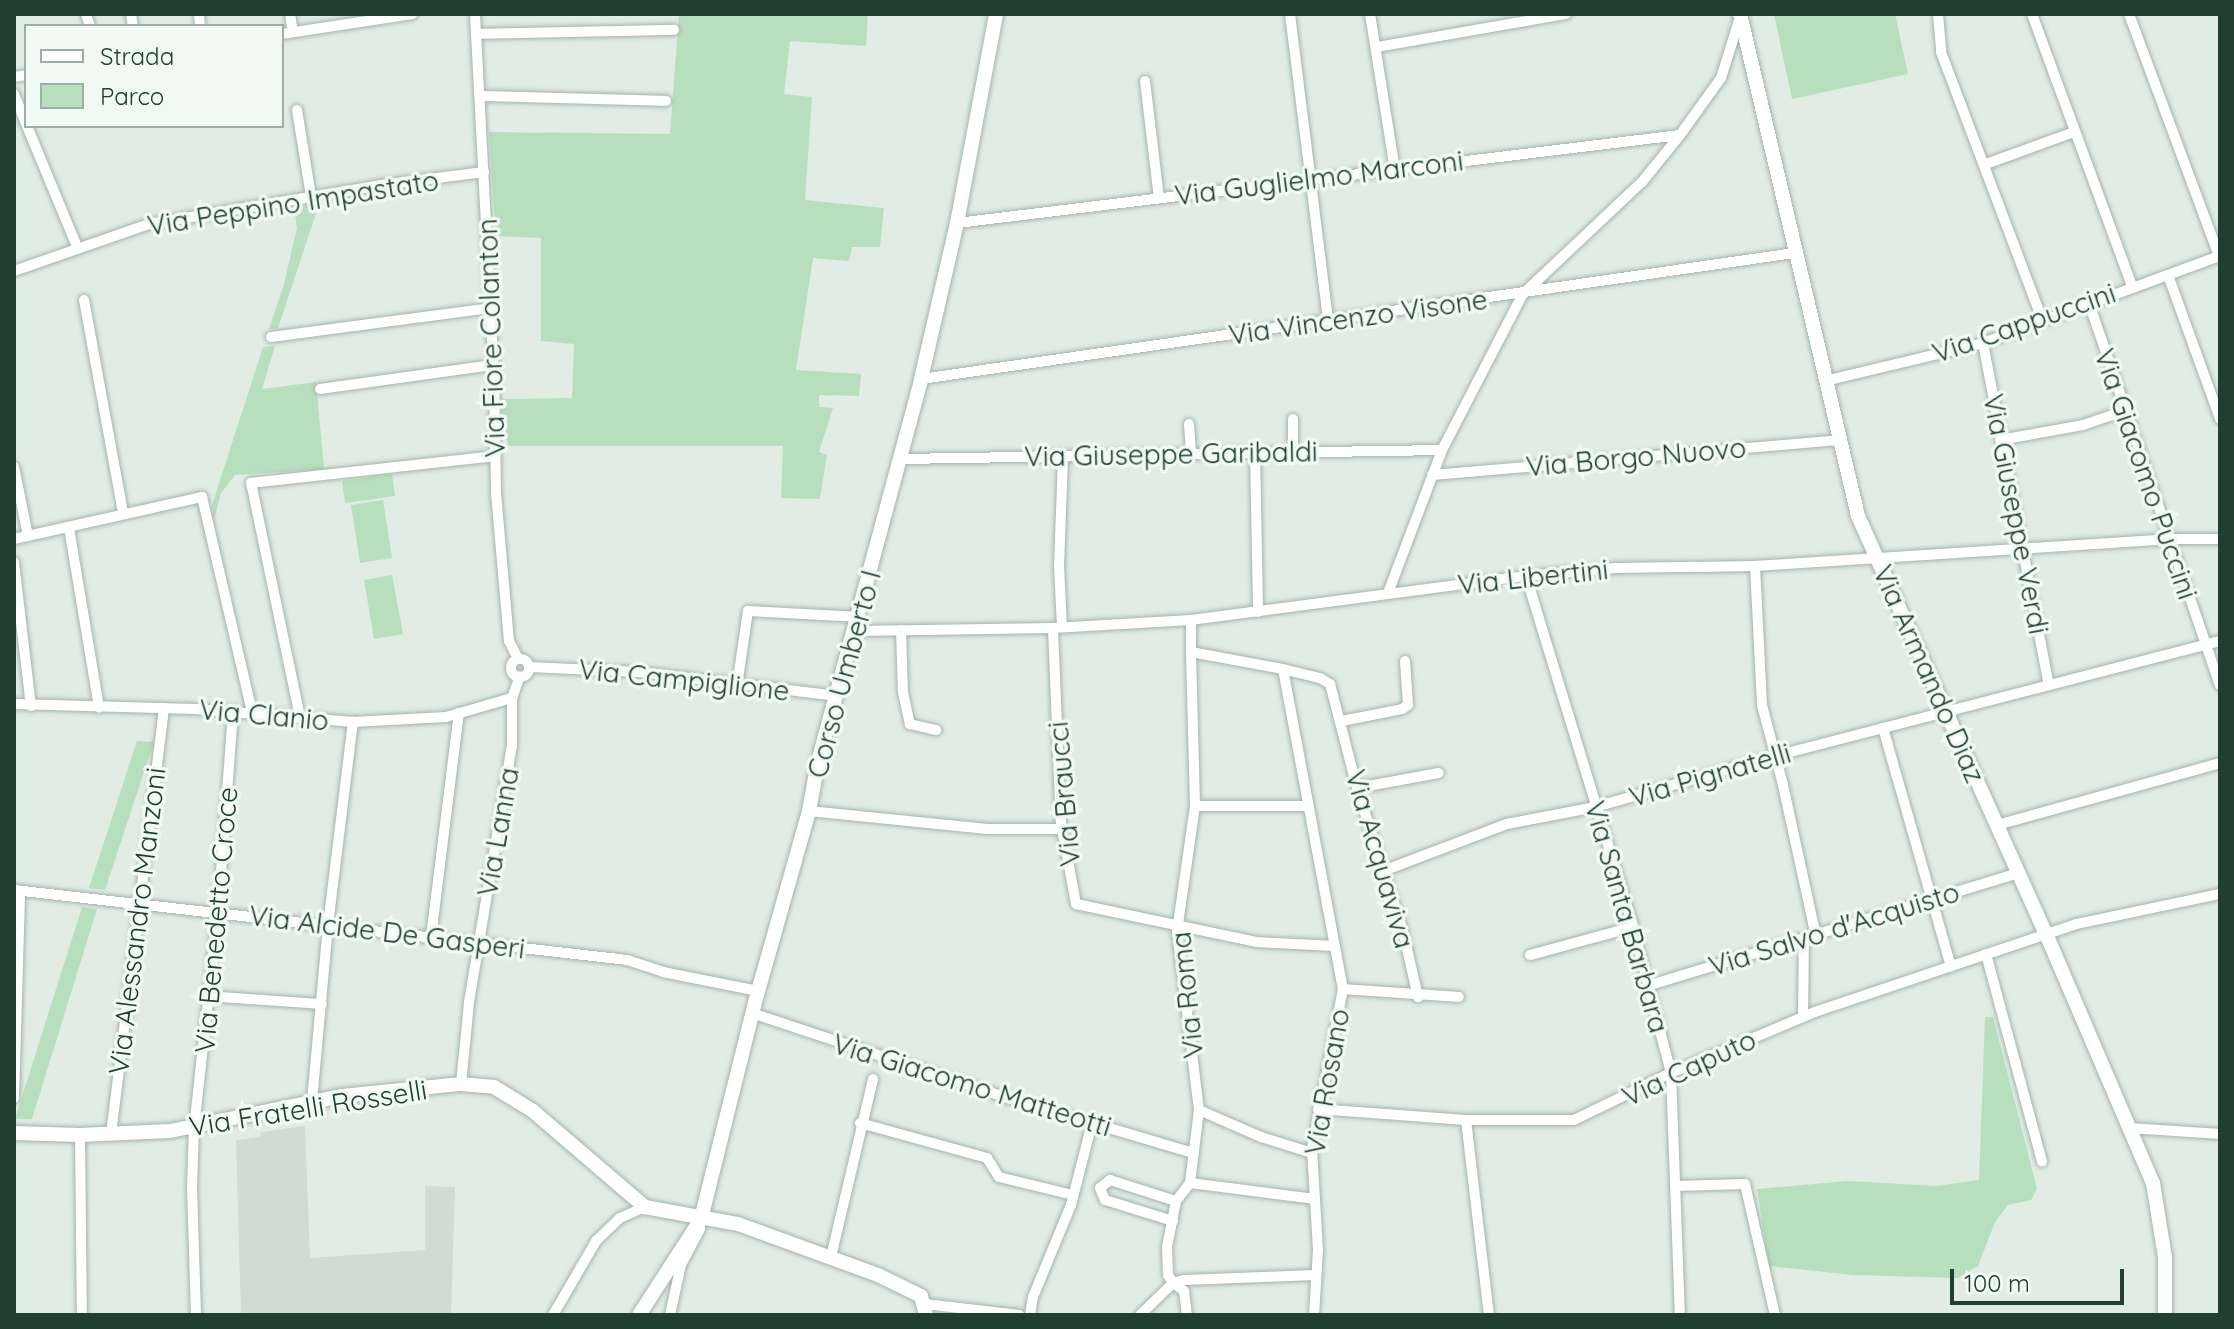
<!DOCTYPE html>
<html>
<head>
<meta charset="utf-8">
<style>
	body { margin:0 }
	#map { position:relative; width:2234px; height:1329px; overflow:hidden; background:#e1ece5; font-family:Quicksand,sans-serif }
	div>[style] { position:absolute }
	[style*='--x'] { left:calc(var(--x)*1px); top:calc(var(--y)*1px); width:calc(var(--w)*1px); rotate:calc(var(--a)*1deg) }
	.built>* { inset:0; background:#cfdcd4 }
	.green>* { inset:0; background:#b8dfbd }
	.roads { filter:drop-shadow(0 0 2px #a3b4ac) drop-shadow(0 0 2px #a3b4ac) }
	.street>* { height:10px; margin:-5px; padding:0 5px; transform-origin:5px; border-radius:5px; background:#fff }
	.street>.ring { margin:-5px; padding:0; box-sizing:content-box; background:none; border:10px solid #fff; border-radius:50% }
	.secondary>* { height:14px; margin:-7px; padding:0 7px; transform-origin:7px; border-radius:7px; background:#fff }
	span { translate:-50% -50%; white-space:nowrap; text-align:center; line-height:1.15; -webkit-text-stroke:7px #f1f9f4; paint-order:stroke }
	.street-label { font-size:28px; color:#203e32 }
	.frame { position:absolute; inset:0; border:16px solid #203e32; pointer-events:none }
	.legend { position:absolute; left:24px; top:24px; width:260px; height:104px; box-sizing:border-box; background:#f1f9f4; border:2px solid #9daea6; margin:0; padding:10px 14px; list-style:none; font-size:24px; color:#203e32 }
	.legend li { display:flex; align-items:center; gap:16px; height:40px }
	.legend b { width:40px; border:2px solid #9daea6 }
	.scale { position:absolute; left:1950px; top:1269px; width:174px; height:36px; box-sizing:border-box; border:4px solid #203e32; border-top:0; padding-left:10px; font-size:24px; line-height:28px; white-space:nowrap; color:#203e32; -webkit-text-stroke:6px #f1f9f4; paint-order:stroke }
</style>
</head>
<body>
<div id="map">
	<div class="built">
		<div style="clip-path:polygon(305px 1126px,310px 1258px,425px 1250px,425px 1186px,455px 1187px,451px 1315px,241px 1315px,236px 1140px,260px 1137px,261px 1132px)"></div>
	</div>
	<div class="green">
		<div style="clip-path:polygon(679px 14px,868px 14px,866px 46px,790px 41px,784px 94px,812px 97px,805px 200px,884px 208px,880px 247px,852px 247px,849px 261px,813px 258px,796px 370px,861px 374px,859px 396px,819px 395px,819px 407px,833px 408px,819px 452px,827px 455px,820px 499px,781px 498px,783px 446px,508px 446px,500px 399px,572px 398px,574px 344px,541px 341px,541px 238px,496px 236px,489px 132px,670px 134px)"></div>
		<div style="clip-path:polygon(1774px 14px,1895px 14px,1908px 74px,1792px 99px)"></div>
		<div style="clip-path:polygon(319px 204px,278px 328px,269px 329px,284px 284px,297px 228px,294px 207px)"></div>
		<div style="clip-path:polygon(275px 346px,262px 389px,316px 382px,324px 469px,235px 475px,221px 493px,214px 520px,212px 505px,263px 347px)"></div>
		<div style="clip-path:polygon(392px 474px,395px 496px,345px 503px,342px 481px)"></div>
		<div style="clip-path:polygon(383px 500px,392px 558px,360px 563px,351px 505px)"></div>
		<div style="clip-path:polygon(392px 575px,403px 634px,374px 639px,364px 580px)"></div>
		<div style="clip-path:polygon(137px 741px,154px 742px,105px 890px,89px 888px)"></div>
		<div style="clip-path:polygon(82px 907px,97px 909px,32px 1119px,15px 1119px)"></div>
		<div style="clip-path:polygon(1985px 1017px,1993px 1017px,2037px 1189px,2031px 1200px,2008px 1205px,1995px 1222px,1978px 1266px,1958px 1278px,1853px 1275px,1769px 1266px,1757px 1189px,1848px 1181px,1936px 1186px,1979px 1180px)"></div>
	</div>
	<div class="roads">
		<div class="street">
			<div style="--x:86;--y:14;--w:13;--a:72"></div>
			<div style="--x:131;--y:14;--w:12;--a:81"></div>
			<div style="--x:199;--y:14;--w:12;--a:85"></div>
			<div style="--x:290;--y:14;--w:18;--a:81"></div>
			<div style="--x:475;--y:14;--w:363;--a:87"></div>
			<div style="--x:494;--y:377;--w:116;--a:89"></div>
			<div style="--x:496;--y:493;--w:149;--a:85"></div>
			<div style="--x:509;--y:641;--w:20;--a:63"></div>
			<div style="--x:1290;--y:14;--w:309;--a:82.9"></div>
			<div style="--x:1370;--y:14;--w:158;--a:80.9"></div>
			<div style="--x:1938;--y:14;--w:38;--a:85"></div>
			<div style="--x:1941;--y:52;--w:285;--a:69.3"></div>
			<div style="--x:2032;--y:14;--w:290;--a:69.8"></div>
			<div style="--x:2129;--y:14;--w:258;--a:69.6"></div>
			<div style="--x:282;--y:34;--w:132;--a:-8.7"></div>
			<div style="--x:476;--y:34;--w:198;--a:-1.2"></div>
			<div style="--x:1377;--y:47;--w:192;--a:-9.9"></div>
			<div style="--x:14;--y:77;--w:12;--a:-9"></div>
			<div style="--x:1145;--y:81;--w:118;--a:83.2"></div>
			<div style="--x:14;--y:94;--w:31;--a:68"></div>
			<div style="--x:480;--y:96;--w:186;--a:1.5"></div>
			<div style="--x:297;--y:110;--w:87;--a:80.8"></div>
			<div style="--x:27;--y:126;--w:133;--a:67.5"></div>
			<div style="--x:1986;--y:164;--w:94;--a:-20"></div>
			<div style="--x:957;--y:223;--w:728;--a:-6.94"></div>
			<div style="--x:14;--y:271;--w:143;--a:-19.2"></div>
			<div style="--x:149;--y:224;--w:235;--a:-9.5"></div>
			<div style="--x:381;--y:185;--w:104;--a:-7.2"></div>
			<div style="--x:2168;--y:275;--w:153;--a:70.1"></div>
			<div style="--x:84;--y:300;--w:217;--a:79.6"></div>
			<div style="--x:2089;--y:303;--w:404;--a:71.1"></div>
			<div style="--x:271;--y:337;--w:221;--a:-7.5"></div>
			<div style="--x:1983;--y:343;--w:348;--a:79.1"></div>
			<div style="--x:921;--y:379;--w:882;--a:-8.21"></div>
			<div style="--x:1825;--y:381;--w:163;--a:-13.5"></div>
			<div style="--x:1983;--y:343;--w:252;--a:-20.2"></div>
			<div style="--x:320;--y:389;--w:176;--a:-7.9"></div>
			<div style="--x:1293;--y:419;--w:32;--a:90"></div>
			<div style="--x:1189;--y:424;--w:28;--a:86"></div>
			<div style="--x:2000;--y:440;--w:84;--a:-10.2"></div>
			<div style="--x:2083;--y:425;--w:43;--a:-18.9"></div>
			<div style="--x:1255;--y:451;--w:161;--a:88.9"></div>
			<div style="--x:900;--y:459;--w:542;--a:-0.95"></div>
			<div style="--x:14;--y:467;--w:70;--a:78.5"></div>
			<div style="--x:1432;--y:475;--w:409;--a:-4.9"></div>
			<div style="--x:69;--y:528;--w:182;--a:80.5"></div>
			<div style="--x:14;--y:539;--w:193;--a:-12.6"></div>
			<div style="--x:202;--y:497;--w:221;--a:76.9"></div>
			<div style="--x:14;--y:562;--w:145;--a:83.3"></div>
			<div style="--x:1755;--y:566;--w:139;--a:87.1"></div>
			<div style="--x:1762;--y:705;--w:83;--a:75.3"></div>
			<div style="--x:1783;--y:785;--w:155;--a:77.7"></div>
			<div style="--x:1526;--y:576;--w:367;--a:73"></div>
			<div style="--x:1633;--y:927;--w:151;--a:75.4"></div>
			<div style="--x:1671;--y:1073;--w:242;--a:87.9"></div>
			<div style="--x:1388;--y:593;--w:153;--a:-69.3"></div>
			<div style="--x:1442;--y:450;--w:176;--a:-62.6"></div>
			<div style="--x:1523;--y:294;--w:163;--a:-43.3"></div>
			<div style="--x:1642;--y:182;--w:60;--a:-51"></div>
			<div style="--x:1680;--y:135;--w:70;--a:-54.3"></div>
			<div style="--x:1721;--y:78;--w:64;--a:-72.7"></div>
			<div style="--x:1191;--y:620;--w:32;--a:90"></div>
			<div style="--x:1191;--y:652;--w:94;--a:10.5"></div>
			<div style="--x:1283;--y:669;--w:38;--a:14"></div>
			<div style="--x:1320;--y:678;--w:12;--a:31"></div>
			<div style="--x:1330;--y:684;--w:107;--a:75.4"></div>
			<div style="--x:1357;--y:788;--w:150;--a:72.2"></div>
			<div style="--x:1403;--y:931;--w:68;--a:77.2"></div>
			<div style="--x:1062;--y:627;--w:61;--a:-92.8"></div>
			<div style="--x:1059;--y:566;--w:110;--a:-87.9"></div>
			<div style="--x:1053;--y:628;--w:195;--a:87.7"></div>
			<div style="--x:1061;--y:823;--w:82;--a:79.5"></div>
			<div style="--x:1076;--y:904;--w:184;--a:11.9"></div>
			<div style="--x:1256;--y:942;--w:79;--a:2.9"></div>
			<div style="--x:901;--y:630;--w:62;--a:88.2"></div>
			<div style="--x:903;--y:692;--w:33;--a:78"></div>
			<div style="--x:910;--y:724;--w:27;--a:13"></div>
			<div style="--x:856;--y:631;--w:197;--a:-0.9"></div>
			<div style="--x:1053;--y:628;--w:138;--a:-3.3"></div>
			<div style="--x:1191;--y:620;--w:338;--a:-7.5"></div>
			<div style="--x:1526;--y:576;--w:90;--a:-5.1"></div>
			<div style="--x:1616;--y:568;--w:139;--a:-0.8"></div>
			<div style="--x:1755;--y:566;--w:414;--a:-3.7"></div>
			<div style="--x:2168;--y:539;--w:52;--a:0"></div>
			<div class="ring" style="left:511px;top:659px;width:8px;height:8px"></div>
			<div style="--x:529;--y:667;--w:110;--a:2.6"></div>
			<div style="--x:639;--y:672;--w:200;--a:6.9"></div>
			<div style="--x:1283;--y:669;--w:326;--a:79.4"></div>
			<div style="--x:1343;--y:989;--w:163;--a:101"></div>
			<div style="--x:1312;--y:1149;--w:101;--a:86.6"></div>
			<div style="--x:1318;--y:1250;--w:65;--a:93.5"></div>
			<div style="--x:737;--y:686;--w:76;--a:-81.7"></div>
			<div style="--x:748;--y:611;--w:112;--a:3.1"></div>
			<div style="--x:14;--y:704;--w:181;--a:1.6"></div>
			<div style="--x:195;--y:709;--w:159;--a:4.7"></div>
			<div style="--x:353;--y:722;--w:93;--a:-3.1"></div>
			<div style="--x:446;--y:717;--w:69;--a:-16.1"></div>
			<div style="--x:300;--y:717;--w:239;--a:-101.8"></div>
			<div style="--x:251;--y:483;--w:246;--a:-6.3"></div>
			<div style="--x:1342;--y:721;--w:61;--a:-11.3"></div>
			<div style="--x:1402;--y:709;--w:7;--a:-34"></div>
			<div style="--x:1408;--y:705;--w:44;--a:-93.9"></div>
			<div style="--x:1883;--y:728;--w:248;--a:74.1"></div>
			<div style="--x:1357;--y:788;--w:83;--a:-10.4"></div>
			<div style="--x:1195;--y:806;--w:113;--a:0"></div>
			<div style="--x:809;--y:811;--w:179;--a:5.8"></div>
			<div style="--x:987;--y:829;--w:75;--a:0"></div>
			<div style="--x:1997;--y:825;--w:231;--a:-15.5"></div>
			<div style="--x:1383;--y:871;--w:133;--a:-20.8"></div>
			<div style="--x:1507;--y:824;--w:90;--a:-10.9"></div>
			<div style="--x:1595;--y:807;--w:187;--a:-15.8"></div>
			<div style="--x:1775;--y:756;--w:460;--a:-14.5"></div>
			<div style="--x:14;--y:890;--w:617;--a:6.51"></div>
			<div style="--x:627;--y:960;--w:38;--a:18"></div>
			<div style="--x:663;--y:972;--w:97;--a:11.3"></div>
			<div style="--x:431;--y:937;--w:226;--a:-82.9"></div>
			<div style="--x:1986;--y:954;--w:215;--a:74.9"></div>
			<div style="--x:1530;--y:955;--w:107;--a:-15.2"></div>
			<div style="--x:1650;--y:985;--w:385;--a:-16.9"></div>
			<div style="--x:1343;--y:989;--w:116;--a:3.9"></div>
			<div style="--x:207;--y:996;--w:115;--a:4"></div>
			<div style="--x:752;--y:1013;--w:262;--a:18.4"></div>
			<div style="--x:1001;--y:1096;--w:201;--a:16.5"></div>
			<div style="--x:1803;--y:1017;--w:78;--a:-89.3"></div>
			<div style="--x:461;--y:1084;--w:82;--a:-84.4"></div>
			<div style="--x:469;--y:1002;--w:260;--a:-80.5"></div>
			<div style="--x:512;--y:746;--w:48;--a:-90"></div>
			<div style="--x:512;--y:698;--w:23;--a:-70"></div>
			<div style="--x:14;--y:1098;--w:207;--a:-88.3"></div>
			<div style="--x:312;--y:1101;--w:177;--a:-84.8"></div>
			<div style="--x:328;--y:925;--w:205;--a:-83"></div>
			<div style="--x:1318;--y:1109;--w:148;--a:4.3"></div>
			<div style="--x:1466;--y:1120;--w:108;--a:0"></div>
			<div style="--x:1574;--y:1120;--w:108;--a:-25.9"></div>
			<div style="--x:1671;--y:1073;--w:156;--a:-23"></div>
			<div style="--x:1815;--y:1012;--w:275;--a:-18.6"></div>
			<div style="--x:2076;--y:924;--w:147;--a:-11.8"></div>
			<div style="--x:1199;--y:1110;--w:68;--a:23.5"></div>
			<div style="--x:1261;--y:1137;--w:53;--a:17.4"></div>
			<div style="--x:1466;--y:1120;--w:196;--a:83.3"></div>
			<div style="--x:860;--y:1123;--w:132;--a:15.4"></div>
			<div style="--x:987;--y:1158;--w:22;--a:58"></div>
			<div style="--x:999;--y:1177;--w:76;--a:13.7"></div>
			<div style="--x:2130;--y:1128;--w:90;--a:3.8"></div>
			<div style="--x:111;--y:1134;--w:429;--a:-82.9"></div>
			<div style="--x:80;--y:1135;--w:180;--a:89.4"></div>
			<div style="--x:1190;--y:1183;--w:126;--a:7.3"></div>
			<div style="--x:1676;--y:1186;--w:69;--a:-1.7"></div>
			<div style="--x:1745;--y:1184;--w:134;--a:77.1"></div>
			<div style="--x:1173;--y:1221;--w:71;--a:-162.8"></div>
			<div style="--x:1105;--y:1200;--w:13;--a:-113"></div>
			<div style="--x:1100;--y:1188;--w:13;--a:-39"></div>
			<div style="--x:1110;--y:1180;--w:69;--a:17.7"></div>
			<div style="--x:831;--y:1257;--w:183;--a:-76.7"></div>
			<div style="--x:1173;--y:1283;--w:9;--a:-122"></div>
			<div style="--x:1168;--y:1275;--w:28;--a:-92"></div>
			<div style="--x:1167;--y:1247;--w:47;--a:-78.9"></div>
			<div style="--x:1176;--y:1201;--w:23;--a:-52"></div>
			<div style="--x:1190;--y:1183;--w:74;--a:-83"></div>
			<div style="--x:1199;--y:1110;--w:180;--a:-97"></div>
			<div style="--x:1177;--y:931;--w:126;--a:-81.8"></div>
			<div style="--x:1195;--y:806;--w:154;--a:-91.5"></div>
			<div style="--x:1173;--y:1283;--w:14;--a:36"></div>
			<div style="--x:1184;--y:1291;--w:24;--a:83"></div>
			<div style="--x:925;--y:1304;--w:95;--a:6.7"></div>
			<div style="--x:196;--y:1315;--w:128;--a:-91.8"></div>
			<div style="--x:192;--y:1187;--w:59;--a:-88.1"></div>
			<div style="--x:194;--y:1128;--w:217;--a:-83.7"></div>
			<div style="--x:218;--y:912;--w:202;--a:-85.7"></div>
			<div style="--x:553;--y:1315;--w:86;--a:-59.8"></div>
			<div style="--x:596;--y:1241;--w:33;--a:-44"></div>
			<div style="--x:620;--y:1218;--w:27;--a:-24"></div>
			<div style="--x:670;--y:1315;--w:51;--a:-77.6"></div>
			<div style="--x:681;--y:1265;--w:41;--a:-62.2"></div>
			<div style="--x:1030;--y:1315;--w:18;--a:-81"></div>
			<div style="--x:1033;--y:1297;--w:100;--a:-67.6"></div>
			<div style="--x:1071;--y:1205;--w:85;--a:-75.6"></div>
			<div style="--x:1140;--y:1315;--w:46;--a:-44.1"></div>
			<div style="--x:1173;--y:1283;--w:11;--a:-15"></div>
			<div style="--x:1184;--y:1280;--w:132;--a:-2.2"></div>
		</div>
		<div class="secondary">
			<div style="--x:1740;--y:14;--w:516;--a:76.77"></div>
			<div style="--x:1858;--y:516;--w:461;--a:65.8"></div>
			<div style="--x:2047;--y:936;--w:269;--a:66.8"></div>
			<div style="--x:2153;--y:1183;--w:75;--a:80.8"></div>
			<div style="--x:2165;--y:1257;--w:58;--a:90"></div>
			<div style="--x:14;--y:1133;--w:66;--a:1.7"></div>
			<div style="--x:80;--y:1135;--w:90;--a:-2.5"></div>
			<div style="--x:170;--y:1131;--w:176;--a:-11.5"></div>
			<div style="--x:342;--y:1096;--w:120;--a:-5.8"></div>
			<div style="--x:461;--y:1084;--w:33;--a:5"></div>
			<div style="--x:494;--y:1087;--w:46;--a:31.6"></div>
			<div style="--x:533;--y:1111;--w:148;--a:40.6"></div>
			<div style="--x:645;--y:1207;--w:95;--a:10.4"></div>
			<div style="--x:738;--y:1224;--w:149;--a:20"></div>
			<div style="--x:878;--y:1275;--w:48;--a:26"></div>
			<div style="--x:921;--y:1296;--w:20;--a:75"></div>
			<div style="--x:639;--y:1315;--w:114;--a:-57.1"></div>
			<div style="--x:701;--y:1219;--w:231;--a:-76"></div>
			<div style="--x:757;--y:995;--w:191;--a:-74.2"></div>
			<div style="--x:809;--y:811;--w:50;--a:-79.6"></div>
			<div style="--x:818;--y:762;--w:397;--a:-74.9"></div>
			<div style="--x:921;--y:379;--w:160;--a:-77"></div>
			<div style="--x:957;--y:223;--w:213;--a:-79.4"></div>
		</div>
	</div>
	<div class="street-label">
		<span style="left:1319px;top:178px;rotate:-7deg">Via Guglielmo Marconi</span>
		<span style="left:293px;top:203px;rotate:-9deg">Via Peppino Impastato</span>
		<span style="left:1358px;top:317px;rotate:-8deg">Via Vincenzo Visone</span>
		<span style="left:2024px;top:323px;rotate:-19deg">Via Cappuccini</span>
		<span style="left:491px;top:338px;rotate:-92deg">Via Fiore Colanton</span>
		<span style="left:1171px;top:454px;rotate:-1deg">Via Giuseppe Garibaldi</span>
		<span style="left:1636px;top:457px;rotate:-5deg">Via Borgo Nuovo</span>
		<span style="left:2146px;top:474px;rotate:71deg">Via Giacomo Puccini</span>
		<span style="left:2016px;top:514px;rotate:79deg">Via Giuseppe Verdi</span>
		<span style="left:1533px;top:577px;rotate:-6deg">Via Libertini</span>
		<span style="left:844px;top:674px;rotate:-75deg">Corso Umberto I</span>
		<span style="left:1929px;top:674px;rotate:66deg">Via Armando Diaz</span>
		<span style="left:684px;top:680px;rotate:6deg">Via Campiglione</span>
		<span style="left:264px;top:715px;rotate:5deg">Via Clanio</span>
		<span style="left:1710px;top:775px;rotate:-16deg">Via Pignatelli</span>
		<span style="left:1064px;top:794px;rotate:-95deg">Via Braucci</span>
		<span style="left:498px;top:832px;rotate:-80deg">Via Lanna</span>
		<span style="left:1380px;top:859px;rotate:74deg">Via Acquaviva</span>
		<span style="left:1627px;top:917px;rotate:74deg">Via Santa Barbara</span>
		<span style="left:216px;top:920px;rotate:-85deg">Via Benedetto Croce</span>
		<span style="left:137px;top:921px;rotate:-83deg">Via Alessandro Manzoni</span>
		<span style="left:1834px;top:929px;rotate:-17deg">Via Salvo d'Acquisto</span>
		<span style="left:387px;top:932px;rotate:7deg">Via Alcide De Gasperi</span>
		<span style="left:1187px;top:995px;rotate:-96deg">Via Roma</span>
		<span style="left:1689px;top:1068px;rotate:-25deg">Via Caputo</span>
		<span style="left:1327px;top:1082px;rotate:-80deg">Via Rosano</span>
		<span style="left:972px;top:1085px;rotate:17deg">Via Giacomo Matteotti</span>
		<span style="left:308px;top:1108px;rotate:-9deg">Via Fratelli Rosselli</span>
	</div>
	<div class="frame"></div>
	<ul class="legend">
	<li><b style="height:10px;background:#fff"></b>Strada</li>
	<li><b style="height:22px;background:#b8dfbd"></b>Parco</li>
	</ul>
	<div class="scale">100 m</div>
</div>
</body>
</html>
